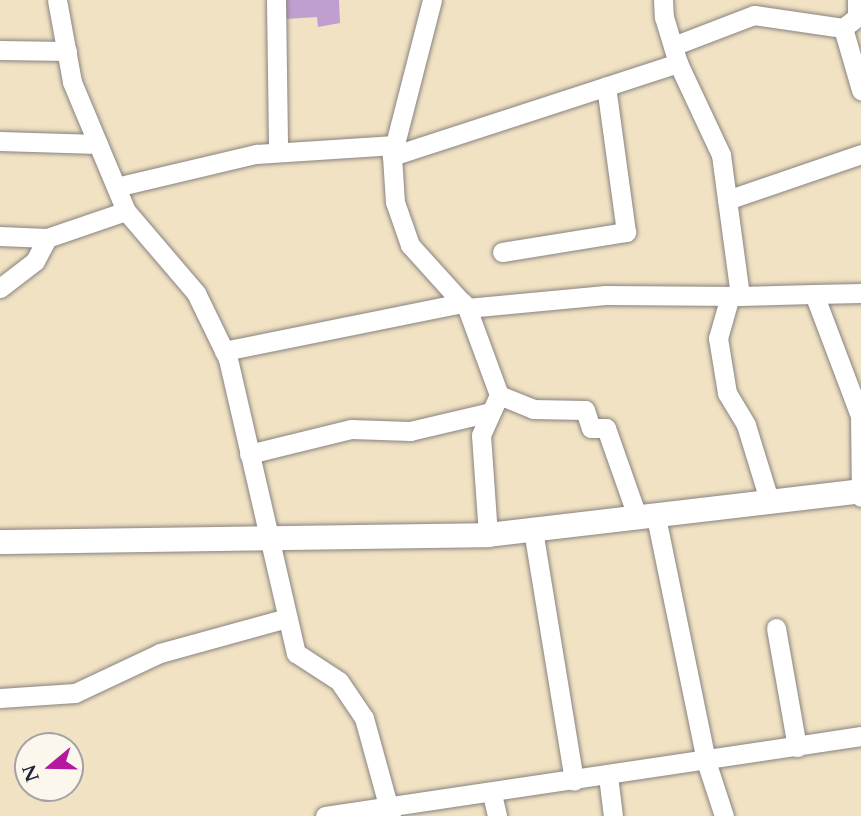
<!DOCTYPE html>
<html>
<head>
<meta charset="utf-8">
<style>
	body { margin:0 }
	#map { position:relative; width:861px; height:816px; overflow:hidden; background:#f0e2c3; font-family:Cardo,serif }
	div>[style] { position:absolute }
	[style*='--x'] { left:calc(var(--x)*1px); top:calc(var(--y)*1px); width:calc(var(--w)*1px); rotate:calc(var(--a)*1deg) }
	.building>* { inset:0; background:#c09ecf }
	.roads { filter:drop-shadow(0 0 2px #89827f) drop-shadow(0 0 2px #89827f) }
	.minor>* { height:19px; margin:-9.5px; padding:0 9.5px; transform-origin:9.5px; border-radius:9.5px; background:#fff }
	.major>* { height:24px; margin:-12px; padding:0 12px; transform-origin:12px; border-radius:12px; background:#fff }
	span { translate:-50% -50%; white-space:nowrap; text-align:center; line-height:1.15; -webkit-text-stroke:6px #fbf7ec; paint-order:stroke }
	.north { position:absolute; left:14px; top:732px; width:70px; height:70px; box-sizing:border-box; background:#fbf7ec; border:2px solid #a4a2a5; border-radius:50%; rotate:251deg; font-size:19px; font-weight:700; line-height:28px; text-align:center; color:#22223b }
	.north::after { content:''; display:block; margin:auto; width:24px; height:32px; background:#b5179e; clip-path:polygon(50% 0,100% 100%,50% 72%,0 100%) }
</style>
</head>
<body>
<div id="map">
	<div class="building">
		<div style="clip-path:polygon(285px 0,339px 0,340px 23px,318px 27px,317px 17px,286px 19px)"></div>
	</div>
	<div class="roads">
		<div class="minor">
			<div style="--x:57;--y:0;--w:83;--a:79.6"></div>
			<div style="--x:72;--y:82;--w:140;--a:67.3"></div>
			<div style="--x:126;--y:211;--w:108;--a:49.5"></div>
			<div style="--x:196;--y:293;--w:73;--a:64.1"></div>
			<div style="--x:228;--y:359;--w:302;--a:77"></div>
			<div style="--x:296;--y:653;--w:51;--a:33.1"></div>
			<div style="--x:339;--y:681;--w:45;--a:56"></div>
			<div style="--x:364;--y:718;--w:102;--a:74.6"></div>
			<div style="--x:276;--y:0;--w:152;--a:89.2"></div>
			<div style="--x:432;--y:0;--w:161;--a:104.4"></div>
			<div style="--x:392;--y:156;--w:46;--a:86.3"></div>
			<div style="--x:395;--y:202;--w:46;--a:70.8"></div>
			<div style="--x:410;--y:245;--w:85;--a:47.9"></div>
			<div style="--x:467;--y:308;--w:93;--a:69.8"></div>
			<div style="--x:499;--y:395;--w:44;--a:114.2"></div>
			<div style="--x:481;--y:435;--w:100;--a:86"></div>
			<div style="--x:663;--y:0;--w:17;--a:87"></div>
			<div style="--x:664;--y:17;--w:48;--a:73.1"></div>
			<div style="--x:678;--y:63;--w:102;--a:64.9"></div>
			<div style="--x:721;--y:155;--w:142;--a:82.3"></div>
			<div style="--x:740;--y:296;--w:74;--a:-1.5"></div>
			<div style="--x:814;--y:294;--w:130;--a:69.3"></div>
			<div style="--x:860;--y:416;--w:81;--a:89.3"></div>
			<div style="--x:843;--y:28;--w:18;--a:-38"></div>
			<div style="--x:857;--y:17;--w:17;--a:-90"></div>
			<div style="--x:673;--y:46;--w:87;--a:-20.9"></div>
			<div style="--x:754;--y:15;--w:90;--a:8.3"></div>
			<div style="--x:843;--y:28;--w:65;--a:73.8"></div>
			<div style="--x:0;--y:50;--w:67;--a:0.9"></div>
			<div style="--x:0;--y:141;--w:98;--a:1.8"></div>
			<div style="--x:392;--y:156;--w:301;--a:-18"></div>
			<div style="--x:116;--y:187;--w:144;--a:-13.3"></div>
			<div style="--x:256;--y:154;--w:139;--a:-3.7"></div>
			<div style="--x:727;--y:200;--w:142;--a:-18.9"></div>
			<div style="--x:0;--y:236;--w:47;--a:2.4"></div>
			<div style="--x:502;--y:252;--w:126;--a:-9.2"></div>
			<div style="--x:626;--y:232;--w:147;--a:-97.8"></div>
			<div style="--x:0;--y:288;--w:44;--a:-37.6"></div>
			<div style="--x:35;--y:261;--w:26;--a:-62"></div>
			<div style="--x:47;--y:238;--w:83;--a:-18.9"></div>
			<div style="--x:814;--y:294;--w:47;--a:-1.2"></div>
			<div style="--x:730;--y:296;--w:44;--a:105.9"></div>
			<div style="--x:718;--y:338;--w:56;--a:80.7"></div>
			<div style="--x:727;--y:393;--w:37;--a:59"></div>
			<div style="--x:746;--y:425;--w:82;--a:72.9"></div>
			<div style="--x:467;--y:308;--w:139;--a:-5.4"></div>
			<div style="--x:605;--y:295;--w:135;--a:0.4"></div>
			<div style="--x:224;--y:351;--w:244;--a:-11.4"></div>
			<div style="--x:499;--y:395;--w:37;--a:22"></div>
			<div style="--x:533;--y:409;--w:52;--a:1.1"></div>
			<div style="--x:585;--y:410;--w:19;--a:72"></div>
			<div style="--x:591;--y:428;--w:15;--a:0"></div>
			<div style="--x:606;--y:428;--w:96;--a:70.6"></div>
			<div style="--x:249;--y:454;--w:105;--a:-13.8"></div>
			<div style="--x:351;--y:429;--w:59;--a:1.9"></div>
			<div style="--x:410;--y:431;--w:83;--a:-13.2"></div>
			<div style="--x:656;--y:517;--w:249;--a:78.4"></div>
			<div style="--x:706;--y:761;--w:58;--a:71.9"></div>
			<div style="--x:533;--y:530;--w:254;--a:80.7"></div>
			<div style="--x:776;--y:628;--w:121;--a:80"></div>
			<div style="--x:0;--y:698;--w:75;--a:-3.8"></div>
			<div style="--x:75;--y:693;--w:94;--a:-25.2"></div>
			<div style="--x:160;--y:653;--w:132;--a:-15.4"></div>
			<div style="--x:608;--y:776;--w:40;--a:82.9"></div>
			<div style="--x:492;--y:794;--w:23;--a:77"></div>
			<div style="--x:325;--y:816;--w:542;--a:-8.49"></div>
		</div>
		<div class="major">
			<div style="--x:0;--y:542;--w:488;--a:-0.8"></div>
			<div style="--x:488;--y:535;--w:376;--a:-6.7"></div>
		</div>
	</div>
	<div class="north">N</div>
</div>
</body>
</html>
